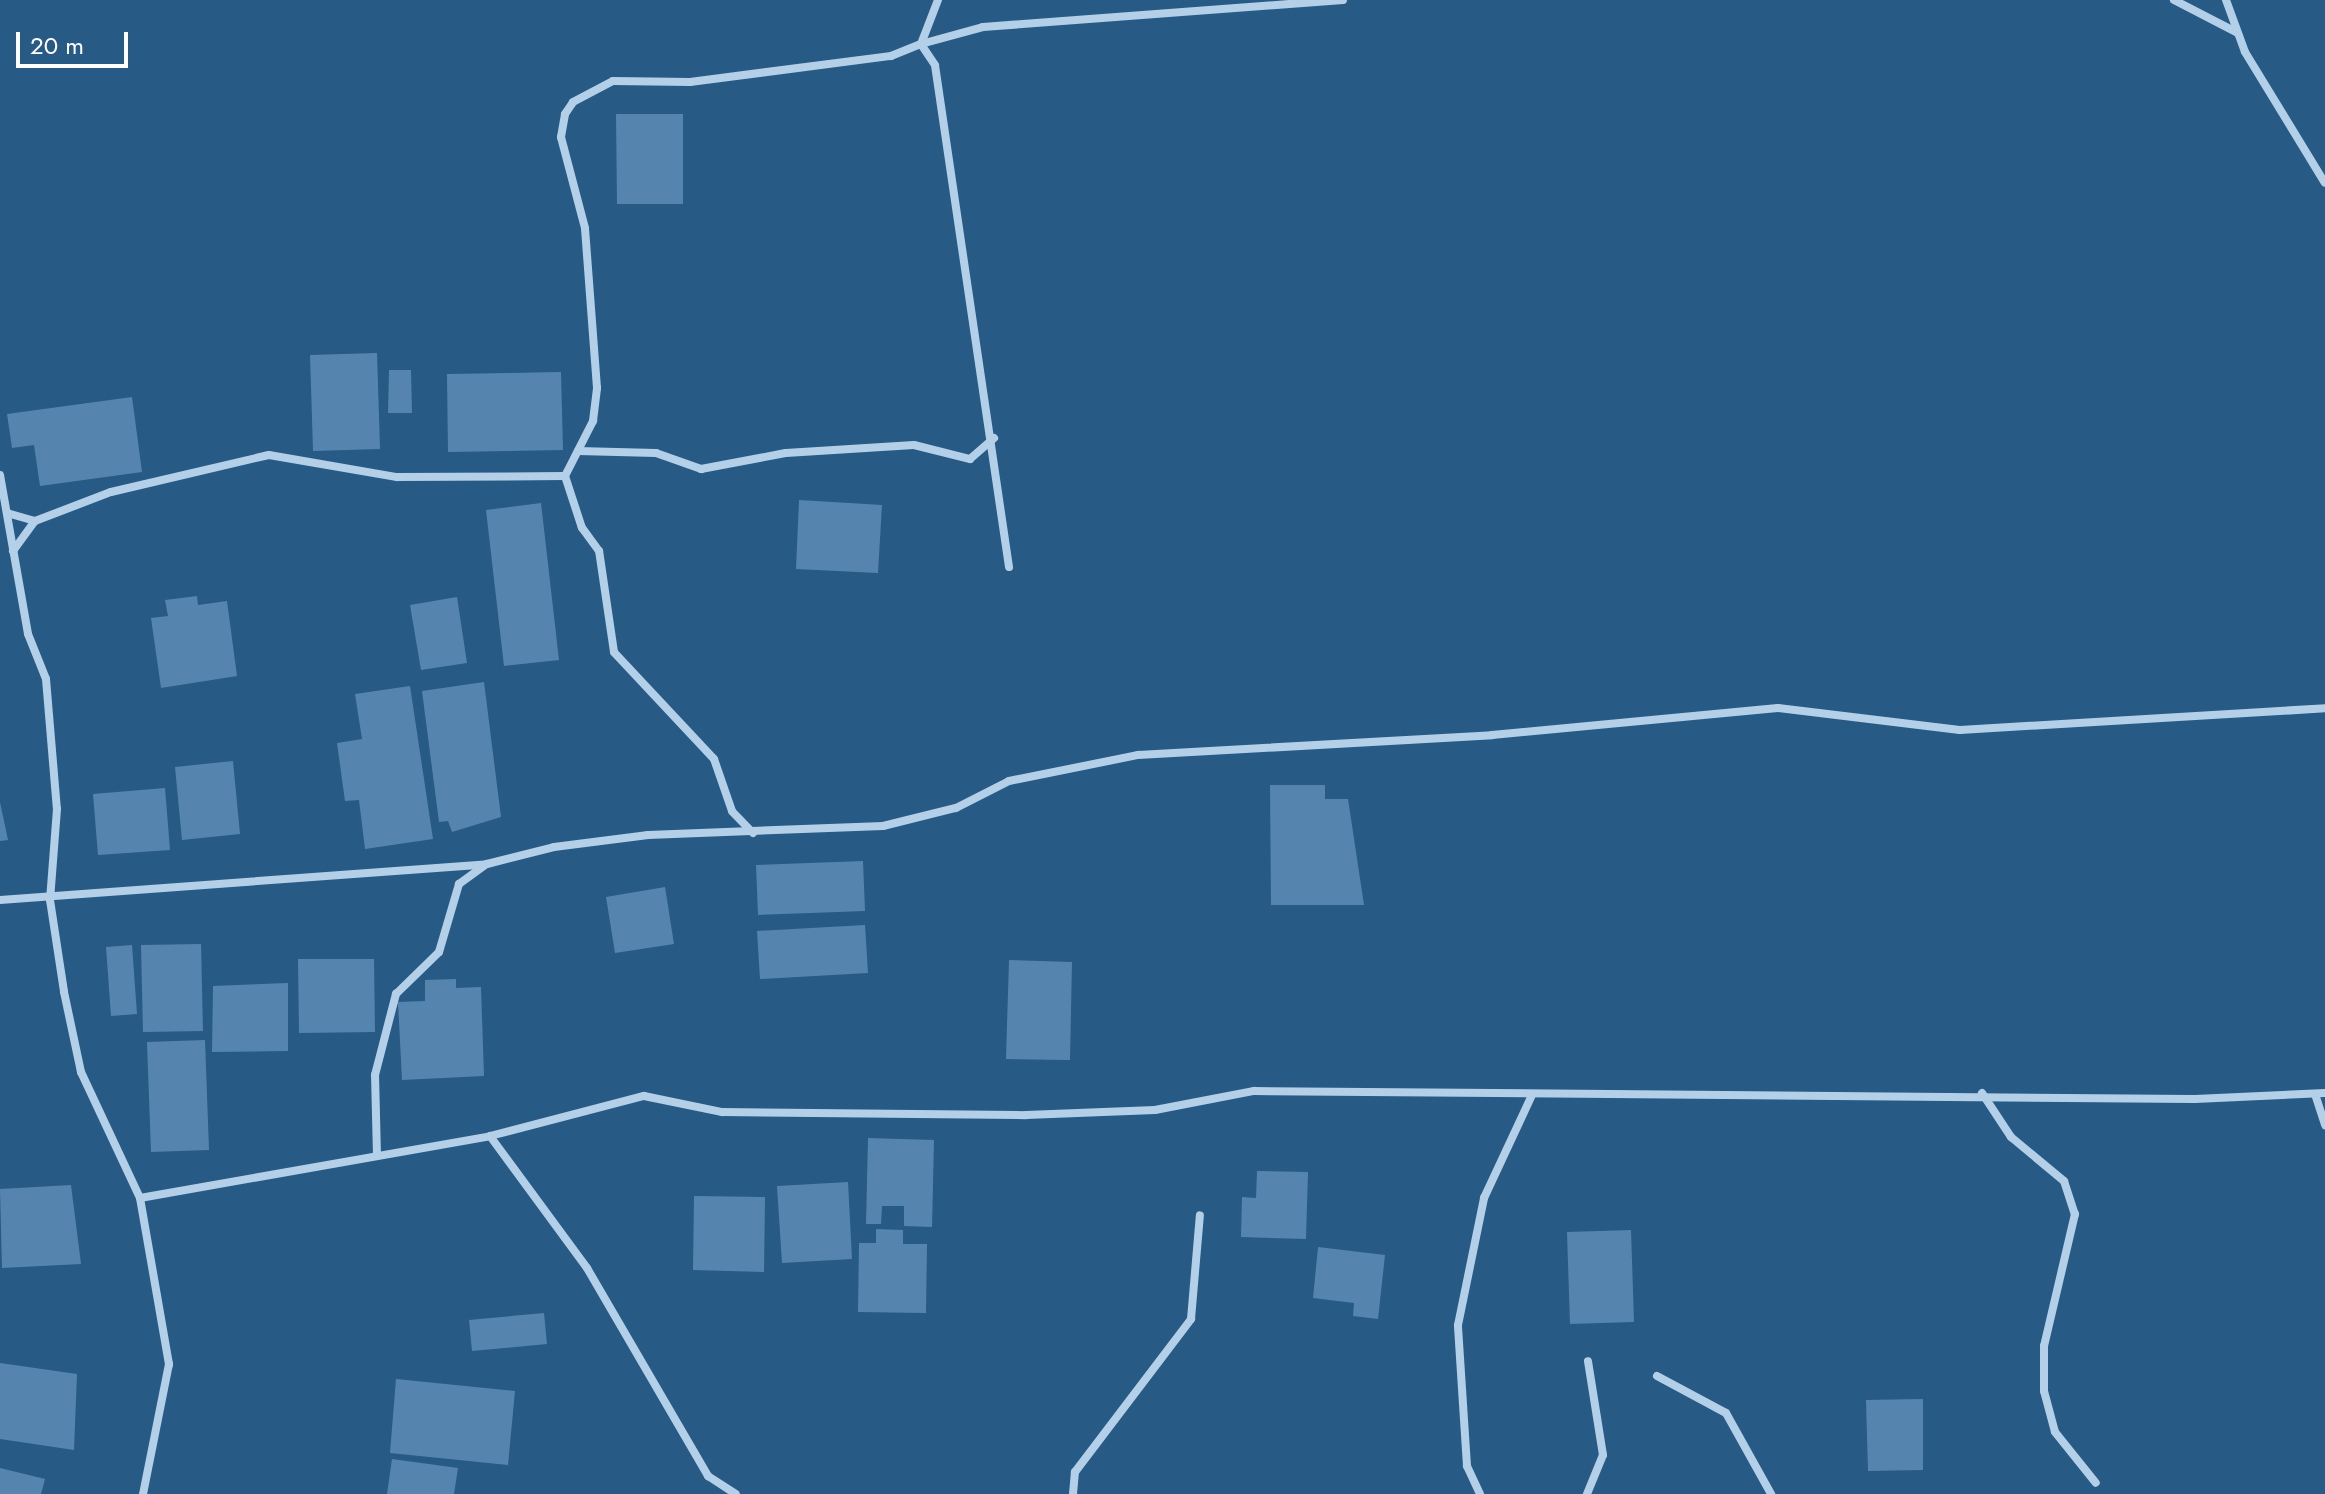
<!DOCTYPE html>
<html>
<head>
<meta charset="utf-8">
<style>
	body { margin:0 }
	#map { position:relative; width:2325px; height:1494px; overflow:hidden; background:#285a86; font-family:Jost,sans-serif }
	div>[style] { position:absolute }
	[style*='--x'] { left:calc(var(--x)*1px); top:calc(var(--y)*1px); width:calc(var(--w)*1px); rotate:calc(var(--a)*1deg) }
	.building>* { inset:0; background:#5585af }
	.minor>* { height:8px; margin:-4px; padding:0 4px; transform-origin:4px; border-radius:4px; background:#b3d0e8 }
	span { translate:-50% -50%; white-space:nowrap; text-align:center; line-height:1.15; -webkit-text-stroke:7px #285a86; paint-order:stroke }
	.scale { position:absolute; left:16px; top:32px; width:112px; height:36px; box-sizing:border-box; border:4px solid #fff; border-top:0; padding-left:10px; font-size:24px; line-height:28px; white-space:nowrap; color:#fff; -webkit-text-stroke:6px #285a86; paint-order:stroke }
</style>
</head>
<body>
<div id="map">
	<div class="building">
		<div style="clip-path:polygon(616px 114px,683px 114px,683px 204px,617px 204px)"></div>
		<div style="clip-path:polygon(377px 353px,380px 449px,313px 451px,310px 355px)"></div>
		<div style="clip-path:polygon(389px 370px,411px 370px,412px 413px,388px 413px)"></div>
		<div style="clip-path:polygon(561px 372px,563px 450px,448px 452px,447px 374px)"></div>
		<div style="clip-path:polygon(132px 397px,142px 472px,40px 486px,34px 445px,12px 448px,7px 414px)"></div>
		<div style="clip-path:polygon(799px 500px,882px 505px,878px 573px,796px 569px)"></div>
		<div style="clip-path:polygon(541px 503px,559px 660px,504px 666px,486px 510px)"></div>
		<div style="clip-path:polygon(197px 596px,198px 605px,227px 601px,237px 676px,161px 688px,151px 618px,168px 616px,165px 600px)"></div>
		<div style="clip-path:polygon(457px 597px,467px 663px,421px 670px,410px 605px)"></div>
		<div style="clip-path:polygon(484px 682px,501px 817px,452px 832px,448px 821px,439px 822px,422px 691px)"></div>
		<div style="clip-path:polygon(410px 686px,433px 839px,365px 849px,359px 800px,345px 801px,337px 743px,362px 739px,355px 694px)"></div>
		<div style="clip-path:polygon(233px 761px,240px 834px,182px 840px,175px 767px)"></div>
		<div style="clip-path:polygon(1270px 785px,1325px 785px,1325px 799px,1348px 799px,1364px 905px,1271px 905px)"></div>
		<div style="clip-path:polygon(165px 788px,170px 850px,98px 855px,93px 794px)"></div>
		<div style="clip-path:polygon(0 802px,8px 840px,0 841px)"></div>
		<div style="clip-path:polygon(863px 861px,865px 911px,758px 915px,756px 865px)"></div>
		<div style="clip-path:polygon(665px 887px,674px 944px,615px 953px,606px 897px)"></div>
		<div style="clip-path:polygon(865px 925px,868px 973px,760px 979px,757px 931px)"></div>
		<div style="clip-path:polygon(201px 944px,203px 1031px,143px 1032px,141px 945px)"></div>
		<div style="clip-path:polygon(132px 945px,137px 1014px,111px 1016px,106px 947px)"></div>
		<div style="clip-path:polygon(298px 959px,374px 959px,375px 1032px,299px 1033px)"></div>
		<div style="clip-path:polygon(1009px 960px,1072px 962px,1070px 1060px,1006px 1059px)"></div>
		<div style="clip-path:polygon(456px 979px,456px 988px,481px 987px,484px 1076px,402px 1080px,398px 1002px,425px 1001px,425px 980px)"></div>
		<div style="clip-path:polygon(288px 983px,288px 1051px,212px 1052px,213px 986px)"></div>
		<div style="clip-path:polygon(205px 1040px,209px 1150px,151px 1152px,147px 1042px)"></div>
		<div style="clip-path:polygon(868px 1138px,934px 1140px,932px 1227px,904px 1226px,904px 1206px,882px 1206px,881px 1224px,866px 1224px)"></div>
		<div style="clip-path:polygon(1257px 1171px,1308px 1172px,1306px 1239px,1241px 1237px,1242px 1197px,1256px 1198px)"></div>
		<div style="clip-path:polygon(848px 1182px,852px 1259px,782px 1263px,777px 1186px)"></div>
		<div style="clip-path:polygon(71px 1185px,81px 1264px,2px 1268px,0 1189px)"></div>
		<div style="clip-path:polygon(694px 1196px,765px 1197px,764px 1272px,693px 1270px)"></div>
		<div style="clip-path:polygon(876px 1229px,903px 1230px,903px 1244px,927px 1244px,926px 1313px,858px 1312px,859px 1243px,876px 1243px)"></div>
		<div style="clip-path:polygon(1631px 1230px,1634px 1322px,1570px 1324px,1567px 1232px)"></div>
		<div style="clip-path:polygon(1318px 1247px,1385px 1255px,1378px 1319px,1353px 1316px,1354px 1303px,1313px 1298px)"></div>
		<div style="clip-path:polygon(544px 1313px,547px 1344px,472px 1351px,469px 1320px)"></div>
		<div style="clip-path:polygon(0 1363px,77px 1374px,74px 1450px,0 1439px)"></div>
		<div style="clip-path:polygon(396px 1379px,515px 1391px,508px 1465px,390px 1453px)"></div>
		<div style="clip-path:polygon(1923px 1399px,1923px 1470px,1868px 1471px,1866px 1400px)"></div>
		<div style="clip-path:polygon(392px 1459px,458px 1468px,454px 1494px,387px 1494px)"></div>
		<div style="clip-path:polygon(0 1468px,45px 1479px,41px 1494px,0 1494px)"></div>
	</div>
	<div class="minor">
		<div style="--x:2174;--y:0;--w:70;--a:27.3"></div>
		<div style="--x:2226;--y:0;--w:55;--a:69.9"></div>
		<div style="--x:2245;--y:52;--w:153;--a:58.6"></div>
		<div style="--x:578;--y:451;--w:78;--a:1.5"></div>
		<div style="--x:656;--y:453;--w:48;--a:19.6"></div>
		<div style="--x:701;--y:469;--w:86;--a:-10.7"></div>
		<div style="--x:786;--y:453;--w:128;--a:-3.6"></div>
		<div style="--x:914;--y:445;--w:58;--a:14"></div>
		<div style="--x:970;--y:459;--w:32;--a:-41"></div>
		<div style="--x:0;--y:475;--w:161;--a:80"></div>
		<div style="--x:28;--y:634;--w:48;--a:68.2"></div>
		<div style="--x:46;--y:679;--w:130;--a:85.2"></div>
		<div style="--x:57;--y:809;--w:91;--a:94.4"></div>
		<div style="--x:50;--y:900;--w:93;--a:81.3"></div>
		<div style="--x:64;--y:992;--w:82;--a:78"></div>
		<div style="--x:81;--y:1072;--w:139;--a:64.9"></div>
		<div style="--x:140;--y:1198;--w:169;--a:80.1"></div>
		<div style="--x:169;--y:1364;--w:133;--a:101.3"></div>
		<div style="--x:7;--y:513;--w:29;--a:16"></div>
		<div style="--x:35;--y:521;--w:81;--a:-20.9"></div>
		<div style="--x:111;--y:492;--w:162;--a:-13.2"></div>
		<div style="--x:269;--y:455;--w:130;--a:9.8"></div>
		<div style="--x:397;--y:477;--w:168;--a:-0.3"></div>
		<div style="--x:13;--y:551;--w:37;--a:-54"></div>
		<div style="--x:1009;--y:567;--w:507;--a:-98.39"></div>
		<div style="--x:935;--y:65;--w:25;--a:-124"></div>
		<div style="--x:921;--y:44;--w:64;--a:-15.3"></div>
		<div style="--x:983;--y:27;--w:361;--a:-4.3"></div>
		<div style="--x:753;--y:833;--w:30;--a:-134"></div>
		<div style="--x:732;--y:811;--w:55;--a:-109.1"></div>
		<div style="--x:714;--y:759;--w:146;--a:-133.1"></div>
		<div style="--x:614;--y:652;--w:102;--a:-98.4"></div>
		<div style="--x:599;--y:551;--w:29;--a:-126"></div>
		<div style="--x:582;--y:528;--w:55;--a:-108.1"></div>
		<div style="--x:565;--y:476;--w:62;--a:-63"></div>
		<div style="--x:593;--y:421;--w:33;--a:-83"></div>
		<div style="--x:597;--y:388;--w:160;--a:-94.3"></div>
		<div style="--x:585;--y:228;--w:94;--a:-104.8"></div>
		<div style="--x:561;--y:137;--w:23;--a:-80"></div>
		<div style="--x:565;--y:114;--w:14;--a:-56"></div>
		<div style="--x:573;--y:102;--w:45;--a:-27.7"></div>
		<div style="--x:613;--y:81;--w:77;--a:0.7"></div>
		<div style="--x:690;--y:82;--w:203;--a:-7.4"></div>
		<div style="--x:891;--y:56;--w:32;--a:-22"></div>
		<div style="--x:921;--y:44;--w:47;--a:-68.9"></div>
		<div style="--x:0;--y:900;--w:486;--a:-4.2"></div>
		<div style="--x:1982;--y:1093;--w:53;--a:56.6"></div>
		<div style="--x:2011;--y:1137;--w:69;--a:39.7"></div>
		<div style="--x:2064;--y:1181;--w:35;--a:72"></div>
		<div style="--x:2075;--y:1214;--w:136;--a:103.2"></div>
		<div style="--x:2044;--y:1346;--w:45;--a:90"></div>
		<div style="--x:2044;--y:1391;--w:42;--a:75"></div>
		<div style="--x:2055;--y:1432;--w:65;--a:51.2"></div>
		<div style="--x:2315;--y:1094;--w:33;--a:72"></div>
		<div style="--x:490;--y:1136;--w:164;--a:53.7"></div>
		<div style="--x:587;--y:1268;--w:241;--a:59.8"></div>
		<div style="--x:708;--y:1476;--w:33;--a:33"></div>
		<div style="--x:377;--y:1156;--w:81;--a:-91.4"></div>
		<div style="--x:375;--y:1075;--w:84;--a:-75.5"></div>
		<div style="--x:396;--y:994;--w:60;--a:-44.3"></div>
		<div style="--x:439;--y:952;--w:71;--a:-73.6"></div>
		<div style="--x:459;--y:884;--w:34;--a:-36"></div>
		<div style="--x:487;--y:864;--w:69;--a:-14.2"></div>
		<div style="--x:554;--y:847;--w:95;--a:-7.3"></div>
		<div style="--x:648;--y:835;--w:235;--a:-2.2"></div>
		<div style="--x:883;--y:826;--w:75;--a:-13.9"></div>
		<div style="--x:956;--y:808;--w:59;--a:-27"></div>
		<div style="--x:1009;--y:781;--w:132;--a:-11.4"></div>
		<div style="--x:1138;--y:755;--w:355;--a:-3.2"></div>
		<div style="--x:1492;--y:735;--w:287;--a:-5.4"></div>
		<div style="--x:1778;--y:708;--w:183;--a:6.9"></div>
		<div style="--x:1960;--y:730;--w:366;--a:-3.4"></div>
		<div style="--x:140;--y:1198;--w:355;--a:-10"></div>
		<div style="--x:490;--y:1136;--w:159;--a:-14.6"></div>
		<div style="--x:644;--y:1096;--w:80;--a:11.6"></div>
		<div style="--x:722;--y:1112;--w:304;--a:0.6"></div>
		<div style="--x:1026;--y:1115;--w:129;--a:-2.2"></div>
		<div style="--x:1155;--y:1110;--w:101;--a:-10.9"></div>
		<div style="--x:1254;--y:1091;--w:941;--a:0.49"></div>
		<div style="--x:2195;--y:1099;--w:130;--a:-2.6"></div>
		<div style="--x:1657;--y:1376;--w:78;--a:28.2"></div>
		<div style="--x:1726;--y:1413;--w:93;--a:60.9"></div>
		<div style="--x:1073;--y:1494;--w:22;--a:-85"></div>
		<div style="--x:1075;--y:1472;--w:192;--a:-52.8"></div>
		<div style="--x:1191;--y:1319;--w:104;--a:-85.1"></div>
		<div style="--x:1480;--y:1494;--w:31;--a:-115"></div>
		<div style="--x:1467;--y:1466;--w:141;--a:-93.7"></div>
		<div style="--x:1458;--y:1325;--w:130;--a:-78.4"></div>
		<div style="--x:1484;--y:1198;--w:114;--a:-65"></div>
		<div style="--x:1587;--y:1494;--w:42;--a:-67.7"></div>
		<div style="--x:1603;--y:1455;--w:95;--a:-99.1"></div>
	</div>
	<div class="scale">20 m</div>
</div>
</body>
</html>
